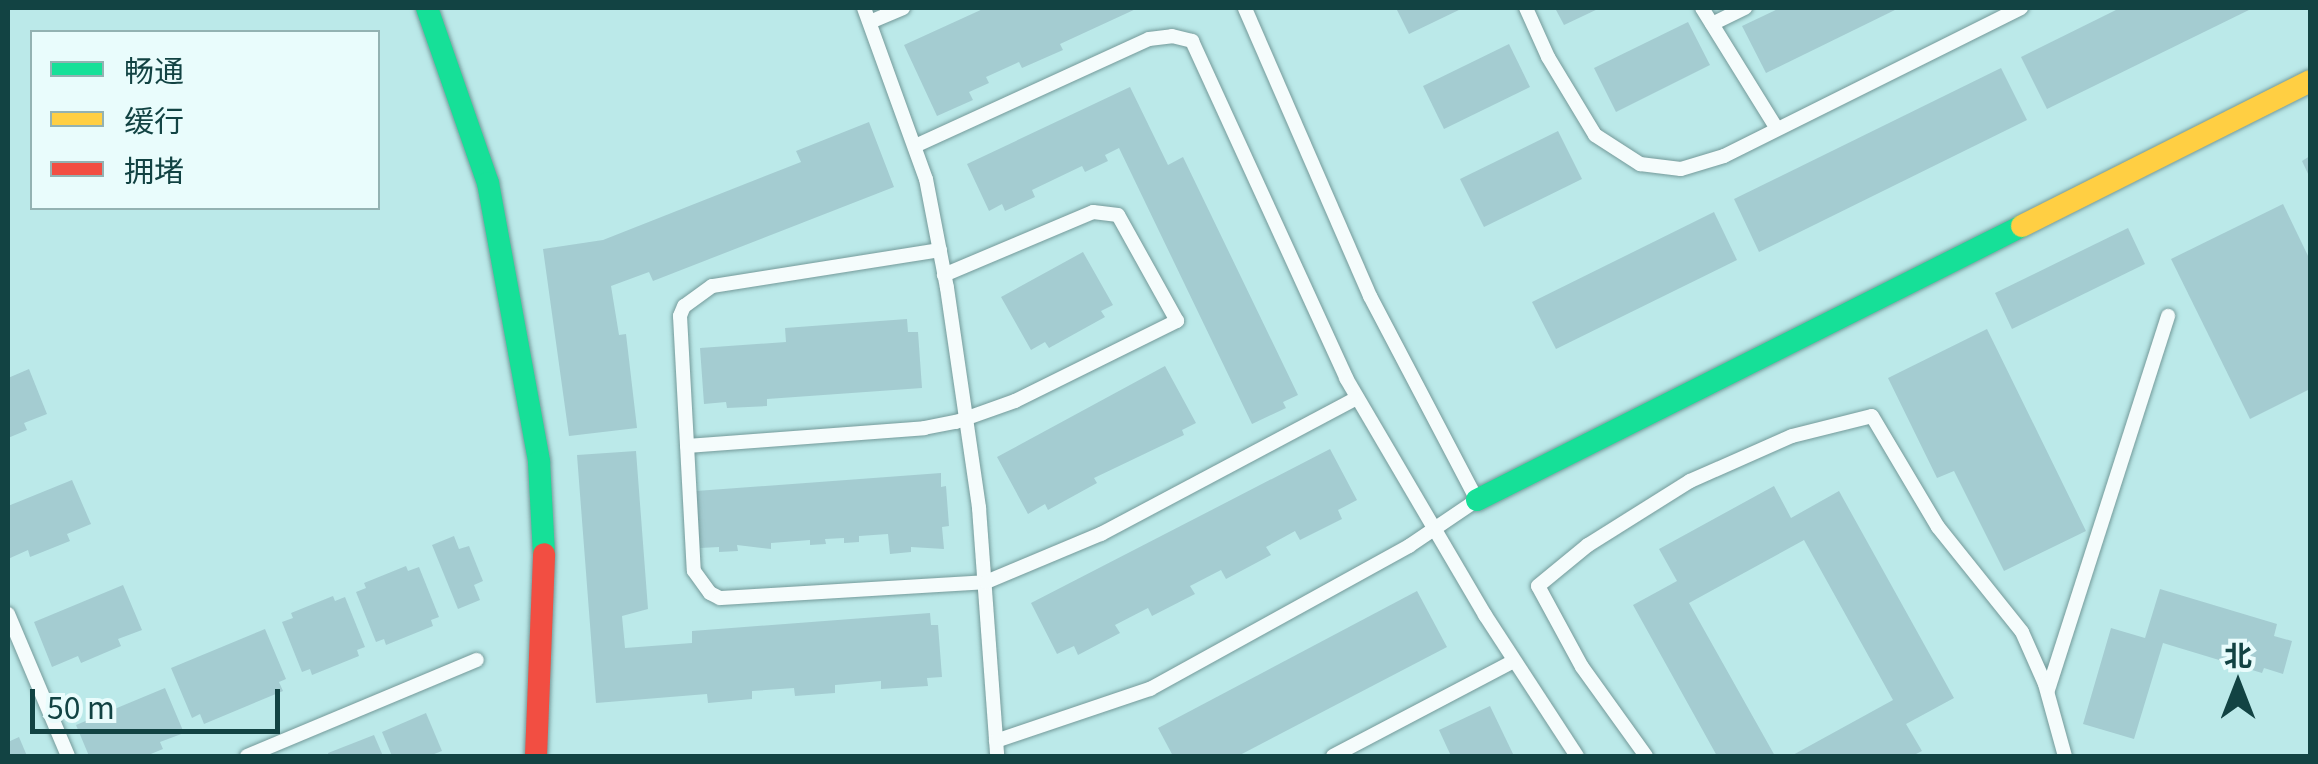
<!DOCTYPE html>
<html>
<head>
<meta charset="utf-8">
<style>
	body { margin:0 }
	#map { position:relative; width:2318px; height:764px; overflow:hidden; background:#bbe9e9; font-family:Georgia,"Noto Sans SC",serif }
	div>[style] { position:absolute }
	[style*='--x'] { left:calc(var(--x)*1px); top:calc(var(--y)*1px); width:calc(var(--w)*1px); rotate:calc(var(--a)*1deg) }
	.building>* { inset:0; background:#a4ccd1 }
	.roads { filter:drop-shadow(0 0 2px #749a9a) drop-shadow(0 0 2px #749a9a) }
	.lane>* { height:14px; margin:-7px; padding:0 7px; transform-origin:7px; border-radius:7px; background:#f5fcfc }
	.fast>* { height:22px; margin:-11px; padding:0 11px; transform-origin:11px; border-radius:11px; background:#16e098 }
	.slow>* { height:22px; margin:-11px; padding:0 11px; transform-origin:11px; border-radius:11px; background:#ffcf43 }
	.jam>* { height:22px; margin:-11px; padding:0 11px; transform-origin:11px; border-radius:11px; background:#f24e42 }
	span { translate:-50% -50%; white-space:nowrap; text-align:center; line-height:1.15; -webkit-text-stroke:8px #e9fcfc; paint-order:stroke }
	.frame { position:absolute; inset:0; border:10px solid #124343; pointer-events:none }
	.legend { position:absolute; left:30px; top:30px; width:350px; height:180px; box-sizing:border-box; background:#e9fcfc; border:2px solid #93b2b2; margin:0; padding:12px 18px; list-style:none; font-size:30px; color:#124343 }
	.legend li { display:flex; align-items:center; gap:20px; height:50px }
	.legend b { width:50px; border:2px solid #93b2b2 }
	.north { position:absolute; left:2188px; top:634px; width:100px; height:100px; -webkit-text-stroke:8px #e9fcfc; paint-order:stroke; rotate:0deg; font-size:28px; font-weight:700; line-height:40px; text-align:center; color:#124343 }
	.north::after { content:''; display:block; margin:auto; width:35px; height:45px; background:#124343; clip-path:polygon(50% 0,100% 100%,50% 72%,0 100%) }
	.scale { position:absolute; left:30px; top:689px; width:250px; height:45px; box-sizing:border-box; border:5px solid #124343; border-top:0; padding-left:12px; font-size:30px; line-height:35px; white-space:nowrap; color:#124343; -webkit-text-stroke:8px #e9fcfc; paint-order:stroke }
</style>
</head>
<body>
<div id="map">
	<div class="building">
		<div style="clip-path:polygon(985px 8px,1138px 8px,1060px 44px,1063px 50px,1022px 68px,1019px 62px,986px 77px,989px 83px,969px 92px,973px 100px,937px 116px,904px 45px)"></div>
		<div style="clip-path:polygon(1396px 8px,1463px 8px,1409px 34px)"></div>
		<div style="clip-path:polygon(1555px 8px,1600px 8px,1564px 25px)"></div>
		<div style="clip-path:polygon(1780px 8px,1899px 8px,1766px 73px,1742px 26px)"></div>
		<div style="clip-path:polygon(2120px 8px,2253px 8px,2047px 109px,2021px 57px)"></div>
		<div style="clip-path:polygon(1688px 22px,1710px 65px,1616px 112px,1594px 68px)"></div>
		<div style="clip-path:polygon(1509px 44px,1530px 87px,1444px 129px,1423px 86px)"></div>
		<div style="clip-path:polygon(2001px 68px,2027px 120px,1759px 252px,1734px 199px)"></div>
		<div style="clip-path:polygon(1130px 87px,1168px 165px,1183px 157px,1298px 395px,1283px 402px,1286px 408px,1252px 424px,1119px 148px,1105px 155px,1108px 161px,1085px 172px,1082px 166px,1032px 190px,1035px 197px,1005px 211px,1002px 204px,989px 211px,967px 164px)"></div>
		<div style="clip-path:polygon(869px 122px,894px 187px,653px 281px,649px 272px,611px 286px,619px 335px,626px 334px,637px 428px,569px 436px,543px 249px,603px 240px,801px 162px,796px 151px)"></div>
		<div style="clip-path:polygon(1558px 131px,1582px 179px,1484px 227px,1460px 179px)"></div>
		<div style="clip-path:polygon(2310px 156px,2310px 178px,2302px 161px)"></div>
		<div style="clip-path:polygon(2283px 204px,2310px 260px,2310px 389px,2250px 419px,2171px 259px)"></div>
		<div style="clip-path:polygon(1714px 212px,1737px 260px,1556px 349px,1532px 302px)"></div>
		<div style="clip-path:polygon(2128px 228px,2145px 264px,2012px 329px,1995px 293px)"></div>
		<div style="clip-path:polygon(1083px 252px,1113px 305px,1101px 311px,1105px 317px,1049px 348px,1045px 342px,1031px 350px,1001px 297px)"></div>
		<div style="clip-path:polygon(907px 319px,908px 332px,918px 332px,922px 388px,767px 399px,767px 406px,727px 408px,726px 402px,704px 404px,700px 348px,786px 342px,785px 328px)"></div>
		<div style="clip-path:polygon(1987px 329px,2086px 531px,2004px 571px,1954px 471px,1937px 478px,1888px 378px)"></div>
		<div style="clip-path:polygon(1165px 366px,1196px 423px,1182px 430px,1184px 435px,1094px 478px,1097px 483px,1048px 510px,1045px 504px,1028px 514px,997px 457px)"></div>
		<div style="clip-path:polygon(29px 369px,47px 414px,24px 423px,27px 430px,8px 438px,8px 378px)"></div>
		<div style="clip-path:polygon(1330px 449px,1357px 500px,1338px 510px,1342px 519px,1300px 540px,1295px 531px,1266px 547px,1271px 555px,1226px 579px,1221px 570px,1190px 586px,1195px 594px,1152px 616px,1148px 608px,1115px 625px,1120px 633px,1078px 655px,1074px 646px,1057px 654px,1031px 603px)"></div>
		<div style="clip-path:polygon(636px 451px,648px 609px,622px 616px,625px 648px,692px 643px,692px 631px,930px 613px,931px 625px,938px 625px,942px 677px,927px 678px,928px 686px,881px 689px,881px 681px,835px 685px,835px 693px,795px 696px,794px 688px,752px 691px,752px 699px,708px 703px,707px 694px,596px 703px,577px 455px)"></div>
		<div style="clip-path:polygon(941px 473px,941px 487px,946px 486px,949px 526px,942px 527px,944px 549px,911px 547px,911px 552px,890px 554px,888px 534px,859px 536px,859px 542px,844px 543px,844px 538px,825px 539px,826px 544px,810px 545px,810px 540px,771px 543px,771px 549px,737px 545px,738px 551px,719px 552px,719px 547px,700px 548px,696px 491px)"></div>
		<div style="clip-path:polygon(72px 480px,91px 524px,67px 534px,70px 541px,30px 557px,28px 550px,8px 559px,8px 506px)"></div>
		<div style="clip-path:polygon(1774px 486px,1791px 518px,1839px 491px,1954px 698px,1906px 724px,1922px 751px,1912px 756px,1791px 756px,1893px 700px,1804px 540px,1689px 603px,1775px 756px,1717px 756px,1633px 605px,1677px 581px,1659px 549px)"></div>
		<div style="clip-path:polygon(454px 536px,459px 549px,469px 546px,483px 581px,474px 585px,480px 600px,458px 609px,432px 545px)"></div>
		<div style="clip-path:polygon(406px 566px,408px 571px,419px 567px,439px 617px,431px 620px,433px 626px,386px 645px,384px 639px,376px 642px,356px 592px,366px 588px,364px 583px)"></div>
		<div style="clip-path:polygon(123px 585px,142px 630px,118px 639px,121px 646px,81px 663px,78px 656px,52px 667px,34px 622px)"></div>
		<div style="clip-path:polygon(2160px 589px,2277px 624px,2274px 636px,2292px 641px,2283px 674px,2264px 668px,2262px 673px,2163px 643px,2134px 739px,2083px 724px,2111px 628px,2145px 638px)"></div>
		<div style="clip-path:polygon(1417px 591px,1447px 647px,1238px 756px,1173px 756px,1158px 728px)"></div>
		<div style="clip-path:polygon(333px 596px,335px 601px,345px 597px,365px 647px,357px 650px,359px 656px,312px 675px,310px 669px,302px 672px,282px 622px,293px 618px,291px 613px)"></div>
		<div style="clip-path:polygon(265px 629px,286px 679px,279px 682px,283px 691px,204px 724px,200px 714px,192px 718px,171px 668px)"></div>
		<div style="clip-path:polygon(165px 688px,184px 733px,160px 742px,163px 749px,146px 756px,89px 756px,76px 725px)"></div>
		<div style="clip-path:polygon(1490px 706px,1514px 756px,1451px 756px,1439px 730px)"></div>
		<div style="clip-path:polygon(426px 713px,442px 751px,429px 756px,392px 756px,382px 732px)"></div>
		<div style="clip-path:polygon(374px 735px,383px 756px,329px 756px,328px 753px)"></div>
		<div style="clip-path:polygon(19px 737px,27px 756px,8px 756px,8px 742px)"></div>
	</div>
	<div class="roads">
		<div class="lane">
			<div style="--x:864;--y:8;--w:182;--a:70.1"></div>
			<div style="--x:926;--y:179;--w:111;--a:79.1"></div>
			<div style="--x:947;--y:288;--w:222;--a:81.7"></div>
			<div style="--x:979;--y:508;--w:249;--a:85.8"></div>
			<div style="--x:1526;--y:8;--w:54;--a:65.8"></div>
			<div style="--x:1548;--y:57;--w:91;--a:58.9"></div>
			<div style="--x:1595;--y:135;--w:54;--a:32.8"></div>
			<div style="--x:1640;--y:164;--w:41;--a:7"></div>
			<div style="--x:1681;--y:169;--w:45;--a:-16.8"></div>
			<div style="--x:1724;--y:156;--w:332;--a:-26.5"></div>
			<div style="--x:1702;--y:8;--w:142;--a:58.2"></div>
			<div style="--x:870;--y:22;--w:36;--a:-23"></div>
			<div style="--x:1712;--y:24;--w:37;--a:-26"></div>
			<div style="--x:915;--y:146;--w:257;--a:-24.6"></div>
			<div style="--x:1149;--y:39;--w:23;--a:-7"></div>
			<div style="--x:1172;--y:36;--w:21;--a:14"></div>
			<div style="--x:1192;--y:41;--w:371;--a:65.4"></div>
			<div style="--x:1346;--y:378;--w:275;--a:59.6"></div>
			<div style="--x:1485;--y:615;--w:168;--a:56.9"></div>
			<div style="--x:940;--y:250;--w:231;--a:171"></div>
			<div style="--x:712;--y:286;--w:34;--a:144"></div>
			<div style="--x:684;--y:306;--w:11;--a:112"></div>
			<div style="--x:680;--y:316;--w:255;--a:86.9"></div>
			<div style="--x:694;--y:571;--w:27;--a:54"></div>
			<div style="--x:710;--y:593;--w:11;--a:27"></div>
			<div style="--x:720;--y:598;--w:266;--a:-3.4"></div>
			<div style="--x:986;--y:582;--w:125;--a:-22.7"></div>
			<div style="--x:1101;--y:534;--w:290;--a:-28"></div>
			<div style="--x:687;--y:446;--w:238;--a:-4.3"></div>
			<div style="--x:924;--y:428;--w:33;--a:-11"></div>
			<div style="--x:956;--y:422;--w:63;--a:-19.6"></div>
			<div style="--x:1015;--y:401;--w:181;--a:-26.3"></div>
			<div style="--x:1177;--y:321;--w:121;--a:-119.1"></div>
			<div style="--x:1118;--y:215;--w:25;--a:-173"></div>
			<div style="--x:1093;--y:212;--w:162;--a:157.1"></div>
			<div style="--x:8;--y:614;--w:154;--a:67.1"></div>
			<div style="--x:2048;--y:690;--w:393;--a:-72.2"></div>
			<div style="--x:996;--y:741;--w:163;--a:-18.7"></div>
			<div style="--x:1150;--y:689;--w:296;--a:-28.9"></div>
			<div style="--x:1409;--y:546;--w:82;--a:-34.1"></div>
			<div style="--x:1477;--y:500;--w:230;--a:-117.7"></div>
			<div style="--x:1370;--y:296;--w:314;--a:-113.5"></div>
			<div style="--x:247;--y:756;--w:249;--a:-22.7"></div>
			<div style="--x:1333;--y:756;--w:204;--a:-27.7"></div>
			<div style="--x:1646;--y:756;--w:110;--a:-125.7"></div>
			<div style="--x:1582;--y:667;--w:92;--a:-118.5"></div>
			<div style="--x:1538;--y:586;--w:65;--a:-39.4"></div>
			<div style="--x:1588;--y:545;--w:120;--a:-32.1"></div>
			<div style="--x:1690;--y:481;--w:111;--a:-23.8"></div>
			<div style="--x:1792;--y:436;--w:82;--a:-14"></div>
			<div style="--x:1872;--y:416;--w:129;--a:59.3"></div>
			<div style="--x:1938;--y:527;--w:134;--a:51.3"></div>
			<div style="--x:2022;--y:632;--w:57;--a:66.1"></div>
			<div style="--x:2045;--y:684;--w:75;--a:74.5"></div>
		</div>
		<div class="fast">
			<div style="--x:427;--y:8;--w:185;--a:70.8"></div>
			<div style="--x:488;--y:183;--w:284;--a:79.6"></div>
			<div style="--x:539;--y:462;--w:92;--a:86.9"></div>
			<div style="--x:1477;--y:500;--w:610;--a:-26.69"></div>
		</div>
		<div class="slow">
			<div style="--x:2022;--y:226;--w:322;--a:-26.7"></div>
		</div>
		<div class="jam">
			<div style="--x:536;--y:756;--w:202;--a:-87.7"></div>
		</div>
	</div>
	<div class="frame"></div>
	<ul class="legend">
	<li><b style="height:12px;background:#16e098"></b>畅通</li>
	<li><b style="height:12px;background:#ffcf43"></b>缓行</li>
	<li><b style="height:12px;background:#f24e42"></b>拥堵</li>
	</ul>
	<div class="north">北</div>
	<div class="scale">50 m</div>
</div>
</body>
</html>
